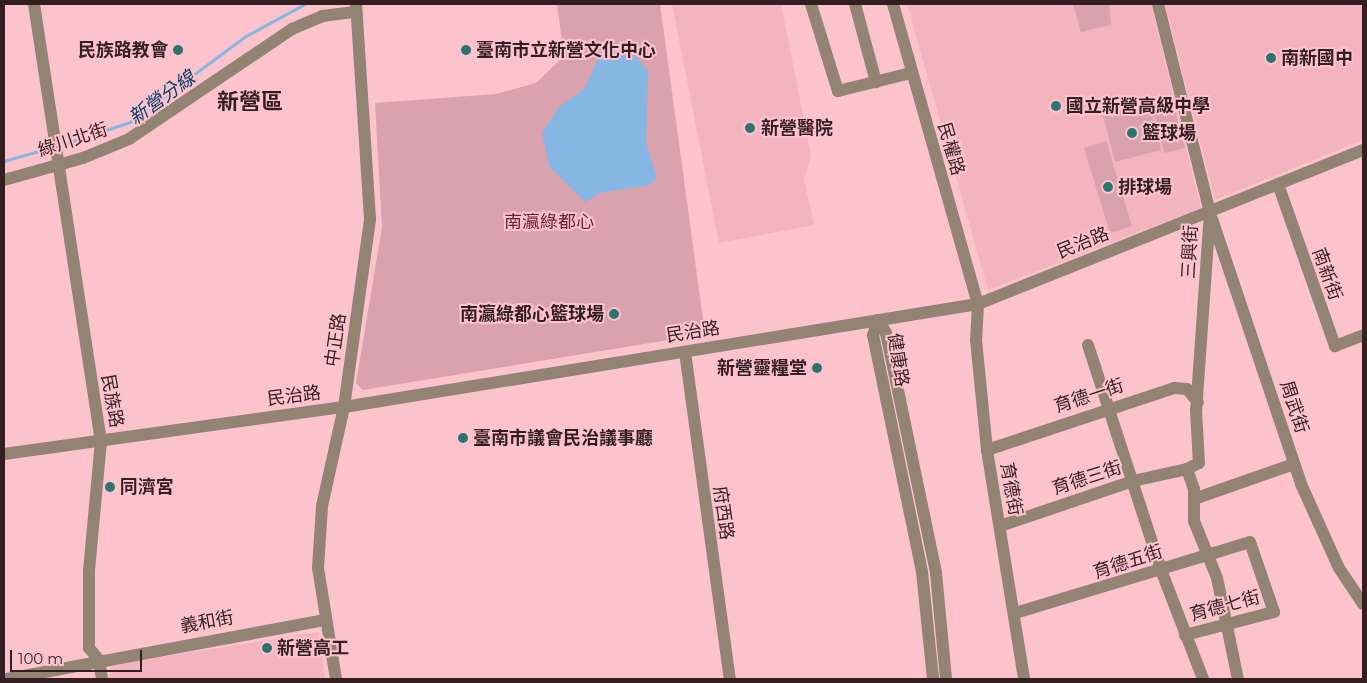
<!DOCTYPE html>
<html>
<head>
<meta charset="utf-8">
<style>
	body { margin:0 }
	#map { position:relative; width:1367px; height:683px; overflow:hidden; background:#fcc3cd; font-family:Montserrat,"Noto Sans TC",sans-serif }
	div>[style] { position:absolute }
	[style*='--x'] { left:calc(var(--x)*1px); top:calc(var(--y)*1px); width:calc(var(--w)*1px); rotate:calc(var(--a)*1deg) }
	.built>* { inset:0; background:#f4b4bf }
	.green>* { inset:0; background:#daa2ac }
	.water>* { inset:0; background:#86b6e2 }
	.stream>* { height:2.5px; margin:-1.25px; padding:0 1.25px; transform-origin:1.25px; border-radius:1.25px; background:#86b6e2 }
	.minor>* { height:12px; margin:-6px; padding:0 6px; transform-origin:6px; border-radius:6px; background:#938373 }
	.dots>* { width:14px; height:14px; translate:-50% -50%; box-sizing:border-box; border:2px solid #fcc3cd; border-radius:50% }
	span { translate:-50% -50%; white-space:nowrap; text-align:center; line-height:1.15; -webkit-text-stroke:4px #fcc3cd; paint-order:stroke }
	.poi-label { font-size:18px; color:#331e22; font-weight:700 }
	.right { translate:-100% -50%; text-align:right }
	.left { translate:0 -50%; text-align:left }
	.street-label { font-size:18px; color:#331e22 }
	.park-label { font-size:18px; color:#6e2036 }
	.water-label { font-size:19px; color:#074069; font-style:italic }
	.district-label { font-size:22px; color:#331e22; font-weight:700 }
	.frame { position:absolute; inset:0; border:5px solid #331e22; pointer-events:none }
	.scale { position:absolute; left:10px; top:650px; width:132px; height:22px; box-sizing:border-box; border:2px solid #331e22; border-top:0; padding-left:6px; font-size:15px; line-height:18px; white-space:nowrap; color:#331e22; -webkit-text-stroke:4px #fcc3cd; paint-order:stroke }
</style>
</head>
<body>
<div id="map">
	<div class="built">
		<div style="clip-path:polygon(672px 4px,781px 4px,811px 155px,804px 179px,814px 225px,719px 243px)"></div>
		<div style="clip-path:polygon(907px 4px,1151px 4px,1201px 208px,988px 290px)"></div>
		<div style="clip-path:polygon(1165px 4px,1363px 4px,1363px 140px,1215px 200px)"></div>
		<div style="clip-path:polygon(318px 632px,325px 679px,109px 679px,111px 665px)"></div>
	</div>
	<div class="green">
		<div style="clip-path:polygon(557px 4px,660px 4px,705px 334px,363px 390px,356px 383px,382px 227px,375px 103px,496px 94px,536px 83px,564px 56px)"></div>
		<div style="clip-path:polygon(1073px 4px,1109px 4px,1111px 25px,1081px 32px)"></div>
		<div style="clip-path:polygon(1172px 98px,1185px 148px,1164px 153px,1151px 103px)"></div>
		<div style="clip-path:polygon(1149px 103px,1161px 150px,1115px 162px,1103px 115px)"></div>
		<div style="clip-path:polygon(1106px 141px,1132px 226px,1110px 233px,1084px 148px)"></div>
	</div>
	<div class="water">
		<div style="clip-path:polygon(606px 42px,627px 45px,648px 71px,646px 143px,657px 177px,650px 185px,600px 193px,585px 202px,549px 166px,542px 133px,559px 107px,584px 89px)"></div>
	</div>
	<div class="stream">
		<div style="--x:61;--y:145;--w:73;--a:-18.4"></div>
		<div style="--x:130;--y:122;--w:144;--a:-36.6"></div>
		<div style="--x:246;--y:36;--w:67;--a:-28.5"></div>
		<div style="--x:4;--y:161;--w:51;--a:-15.9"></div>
	</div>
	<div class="minor">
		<div style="--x:34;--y:4;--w:442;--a:81.3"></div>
		<div style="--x:101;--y:441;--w:130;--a:95.3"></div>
		<div style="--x:89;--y:570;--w:78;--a:90"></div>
		<div style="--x:89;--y:648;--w:16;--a:50"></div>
		<div style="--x:99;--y:660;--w:19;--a:81"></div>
		<div style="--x:811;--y:4;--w:91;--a:72.8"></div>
		<div style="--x:838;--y:91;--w:75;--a:-13.9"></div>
		<div style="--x:855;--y:4;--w:81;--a:74.9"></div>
		<div style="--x:893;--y:4;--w:312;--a:74.2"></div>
		<div style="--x:978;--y:304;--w:36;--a:93"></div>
		<div style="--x:976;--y:340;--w:111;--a:84.3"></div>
		<div style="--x:987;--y:450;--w:232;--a:80.8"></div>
		<div style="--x:1158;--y:4;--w:214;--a:76"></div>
		<div style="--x:1210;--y:212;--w:198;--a:94"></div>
		<div style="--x:1196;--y:410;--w:53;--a:86.8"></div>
		<div style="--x:1199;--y:463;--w:13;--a:153"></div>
		<div style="--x:1187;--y:469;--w:21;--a:71"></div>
		<div style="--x:1194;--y:489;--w:32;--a:90"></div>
		<div style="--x:1194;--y:521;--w:61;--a:68"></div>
		<div style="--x:1217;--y:578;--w:103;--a:78.3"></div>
		<div style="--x:4;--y:180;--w:82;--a:-15.6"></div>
		<div style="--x:83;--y:158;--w:50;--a:-22.4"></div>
		<div style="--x:129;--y:139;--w:197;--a:-34"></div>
		<div style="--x:292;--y:29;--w:33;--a:-23"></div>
		<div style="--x:322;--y:16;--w:34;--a:-7"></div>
		<div style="--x:1278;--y:184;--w:172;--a:70.6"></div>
		<div style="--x:1335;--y:346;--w:30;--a:-21"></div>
		<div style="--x:1212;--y:219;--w:280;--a:71.4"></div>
		<div style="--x:1301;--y:484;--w:92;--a:65.7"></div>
		<div style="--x:1339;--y:568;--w:43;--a:56.3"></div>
		<div style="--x:878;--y:320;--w:15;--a:58"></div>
		<div style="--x:886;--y:333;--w:245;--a:78.2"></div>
		<div style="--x:936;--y:573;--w:106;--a:84.6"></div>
		<div style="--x:878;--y:320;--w:16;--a:108"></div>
		<div style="--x:873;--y:335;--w:242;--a:78.3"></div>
		<div style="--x:922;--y:572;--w:108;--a:84.1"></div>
		<div style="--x:1088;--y:345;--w:237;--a:72"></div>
		<div style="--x:1161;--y:570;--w:117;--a:68.9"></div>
		<div style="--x:685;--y:352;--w:330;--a:82.2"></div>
		<div style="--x:987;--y:450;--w:197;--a:-18.3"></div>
		<div style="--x:1174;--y:388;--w:13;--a:4"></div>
		<div style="--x:1187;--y:389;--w:17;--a:50"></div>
		<div style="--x:4;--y:454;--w:343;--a:-7.9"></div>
		<div style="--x:344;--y:407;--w:642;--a:-9.23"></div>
		<div style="--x:978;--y:304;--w:415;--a:-21.8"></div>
		<div style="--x:1194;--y:499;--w:106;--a:-19.3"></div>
		<div style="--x:1000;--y:526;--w:140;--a:-18.7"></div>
		<div style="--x:1133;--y:481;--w:55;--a:-12.5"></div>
		<div style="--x:1015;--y:613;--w:245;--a:-16.8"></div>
		<div style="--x:1250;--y:542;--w:74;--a:71.1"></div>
		<div style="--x:1274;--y:612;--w:92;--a:165.5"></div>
		<div style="--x:7;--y:679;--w:324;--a:-10.5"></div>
		<div style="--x:336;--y:679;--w:112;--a:-99.2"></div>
		<div style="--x:318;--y:568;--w:62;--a:-86.3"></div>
		<div style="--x:322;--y:506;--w:101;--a:-77.5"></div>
		<div style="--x:344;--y:407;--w:190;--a:-82.1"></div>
		<div style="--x:370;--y:219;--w:215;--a:-93.7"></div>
	</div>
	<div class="dots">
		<div style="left:178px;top:50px;background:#2c746d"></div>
		<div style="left:466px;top:50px;background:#2c746d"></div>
		<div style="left:1271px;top:58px;background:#2c746d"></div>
		<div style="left:1056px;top:106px;background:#2c746d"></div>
		<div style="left:750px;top:128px;background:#2c746d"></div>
		<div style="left:1132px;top:133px;background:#2c746d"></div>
		<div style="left:1108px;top:187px;background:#2c746d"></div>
		<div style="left:614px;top:314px;background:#2c746d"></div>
		<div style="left:817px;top:368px;background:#2c746d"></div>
		<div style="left:463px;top:438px;background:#2c746d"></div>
		<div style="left:110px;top:487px;background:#2c746d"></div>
		<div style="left:267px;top:648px;background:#2c746d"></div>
	</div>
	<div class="poi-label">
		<span class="right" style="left:168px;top:50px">民族路教會</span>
		<span class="left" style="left:476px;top:50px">臺南市立新營文化中心</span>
		<span class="left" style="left:1281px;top:58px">南新國中</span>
		<span class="left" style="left:1066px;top:106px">國立新營高級中學</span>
		<span class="left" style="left:761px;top:128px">新營醫院</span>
		<span class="left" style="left:1142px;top:133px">籃球場</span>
		<span class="left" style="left:1118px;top:187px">排球場</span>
		<span class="right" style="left:604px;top:314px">南瀛綠都心籃球場</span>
		<span class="right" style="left:807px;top:368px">新營靈糧堂</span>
		<span class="left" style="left:473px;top:438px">臺南市議會民治議事廳</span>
		<span class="left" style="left:120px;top:487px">同濟宮</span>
		<span class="left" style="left:277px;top:648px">新營高工</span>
	</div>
	<div class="street-label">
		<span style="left:73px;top:140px;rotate:-18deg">綠川北街</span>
		<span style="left:951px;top:149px;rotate:74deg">民權路</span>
		<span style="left:1083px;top:243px;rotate:-22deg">民治路</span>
		<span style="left:1190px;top:252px;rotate:-87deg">三興街</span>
		<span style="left:1327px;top:274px;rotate:70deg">南新街</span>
		<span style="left:693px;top:332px;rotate:-9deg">民治路</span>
		<span style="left:336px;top:340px;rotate:-82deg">中正路</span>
		<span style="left:898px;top:360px;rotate:81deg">健康路</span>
		<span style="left:294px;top:396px;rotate:-7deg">民治路</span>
		<span style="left:1089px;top:396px;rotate:-18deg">育德一街</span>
		<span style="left:112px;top:401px;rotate:80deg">民族路</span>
		<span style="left:1294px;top:407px;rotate:72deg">周武街</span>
		<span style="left:1087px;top:478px;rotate:-18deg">育德三街</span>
		<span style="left:1011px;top:489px;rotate:80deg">育德街</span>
		<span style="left:723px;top:513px;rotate:82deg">府西路</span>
		<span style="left:1128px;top:562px;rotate:-18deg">育德五街</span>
		<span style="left:1225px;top:606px;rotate:-15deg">育德七街</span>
		<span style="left:207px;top:622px;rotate:-10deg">義和街</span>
	</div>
	<div class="park-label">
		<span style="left:549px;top:222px">南瀛綠都心</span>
	</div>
	<div class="water-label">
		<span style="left:162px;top:98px;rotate:-36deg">新營分線</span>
	</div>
	<div class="district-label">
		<span style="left:250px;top:102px">新營區</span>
	</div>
	<div class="frame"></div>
	<div class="scale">100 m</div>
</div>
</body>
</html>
